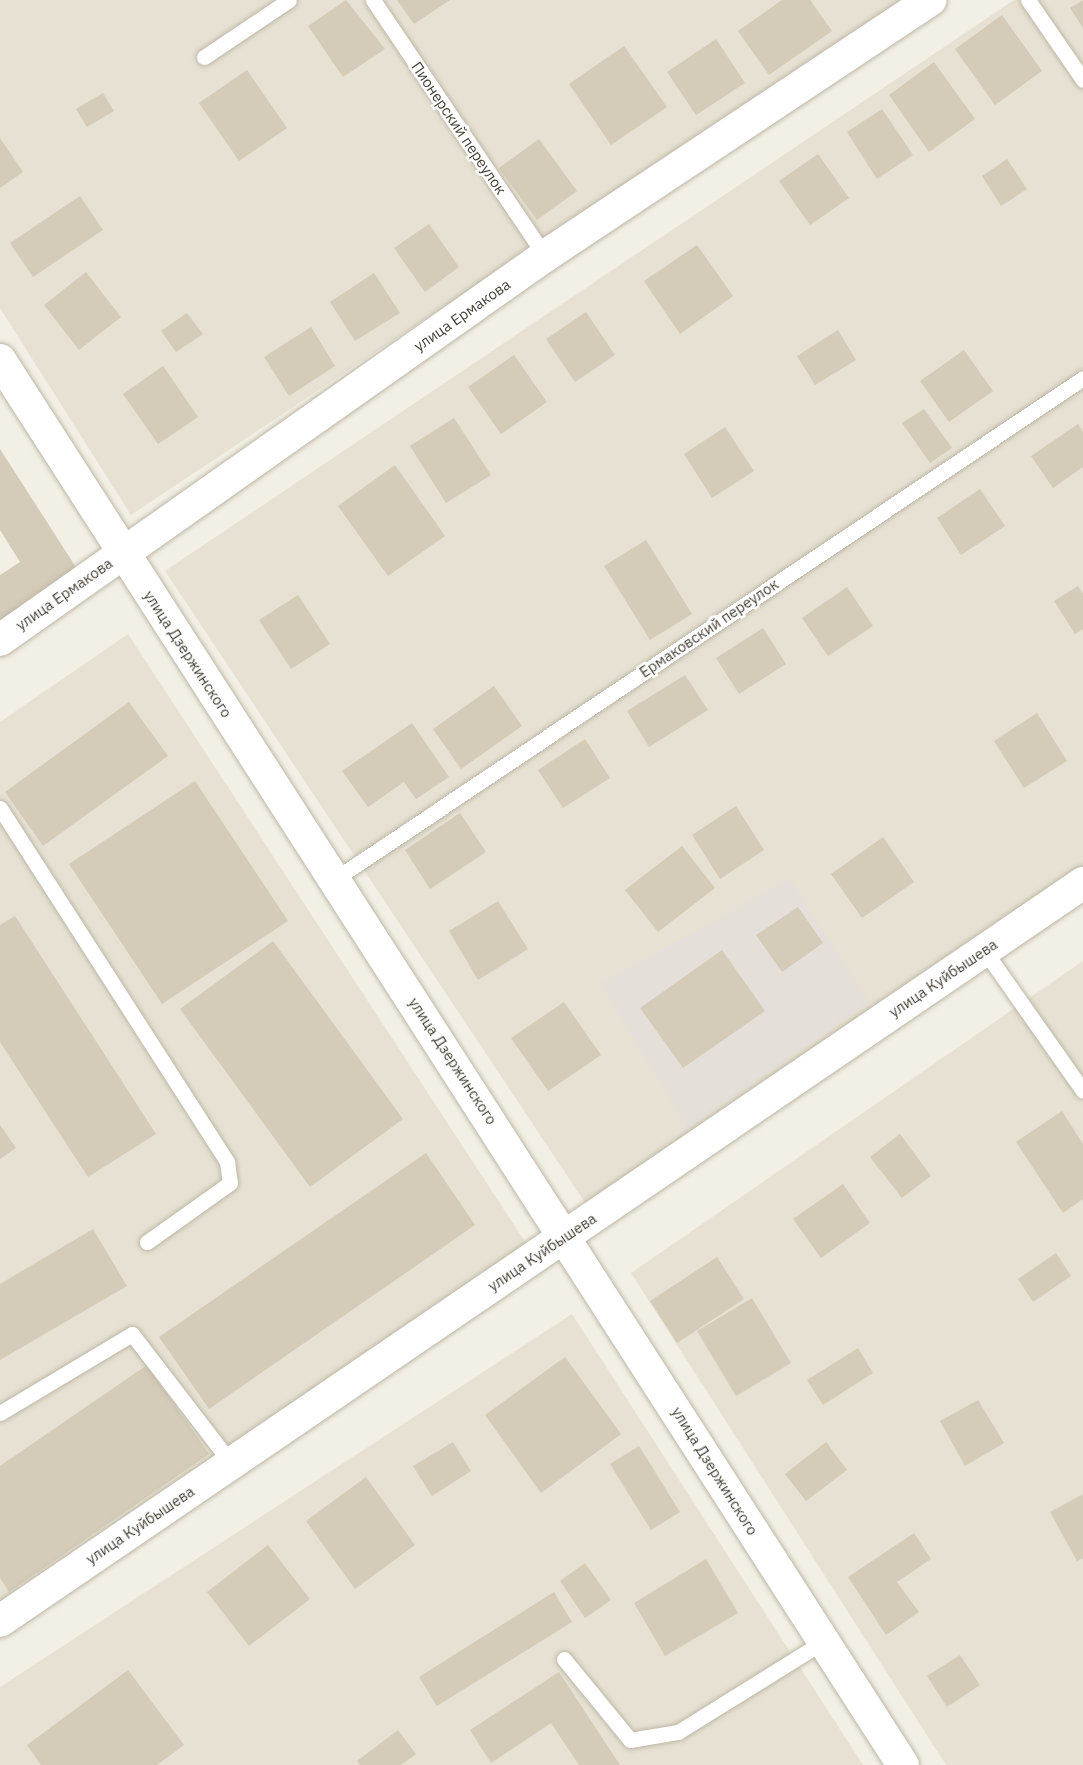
<!DOCTYPE html>
<html>
<head>
<meta charset="utf-8">
<style>
	body { margin:0 }
	#map { position:relative; width:1083px; height:1765px; overflow:hidden; background:#f2efe4; font-family:"IBM Plex Sans",sans-serif }
	div>[style] { position:absolute }
	[style*='--x'] { left:calc(var(--x)*1px); top:calc(var(--y)*1px); width:calc(var(--w)*1px); rotate:calc(var(--a)*1deg) }
	.residential>* { inset:0; background:#e6e1d2 }
	.industrial>* { inset:0; background:#e4e0d9 }
	.building>* { inset:0; background:#d4cbb9 }
	.roads { filter:drop-shadow(0 0 2px #beb7a7) drop-shadow(0 0 2px #beb7a7) }
	.service>* { height:15px; margin:-7.5px; padding:0 7.5px; transform-origin:7.5px; border-radius:7.5px; background:#fff }
	.minor>* { height:32px; margin:-16px; padding:0 16px; transform-origin:16px; border-radius:16px; background:#fff }
	span { translate:-50% -50%; white-space:nowrap; text-align:center; line-height:1.15; -webkit-text-stroke:5px #fff; paint-order:stroke }
	.street-label { font-size:15px; color:#443f34 }
</style>
</head>
<body>
<div id="map">
	<div class="residential">
		<div style="clip-path:polygon(0 0,904px 0,131px 515px,0 308px)"></div>
		<div style="clip-path:polygon(1014px 0,1083px 0,1083px 874px,592px 1213px,165px 571px)"></div>
		<div style="clip-path:polygon(128px 634px,533px 1254px,0 1608px,0 722px)"></div>
		<div style="clip-path:polygon(1083px 961px,1083px 1765px,946px 1765px,631px 1273px)"></div>
		<div style="clip-path:polygon(572px 1314px,863px 1765px,0 1765px,0 1687px)"></div>
	</div>
	<div class="industrial">
		<div style="clip-path:polygon(790px 879px,869px 1002px,688px 1128px,600px 984px)"></div>
	</div>
	<div class="building">
		<div style="clip-path:polygon(346px 0,385px 49px,343px 77px,308px 26px)"></div>
		<div style="clip-path:polygon(397px 0,450px 0,414px 24px)"></div>
		<div style="clip-path:polygon(782px 0,810px 0,832px 31px,769px 75px,738px 31px)"></div>
		<div style="clip-path:polygon(1083px 0,1083px 28px,1070px 8px)"></div>
		<div style="clip-path:polygon(1002px 15px,1042px 71px,995px 105px,955px 49px)"></div>
		<div style="clip-path:polygon(716px 39px,745px 83px,696px 115px,667px 72px)"></div>
		<div style="clip-path:polygon(624px 46px,667px 107px,611px 145px,569px 84px)"></div>
		<div style="clip-path:polygon(934px 62px,975px 119px,929px 152px,889px 95px)"></div>
		<div style="clip-path:polygon(247px 70px,287px 128px,239px 161px,199px 103px)"></div>
		<div style="clip-path:polygon(103px 93px,114px 111px,87px 127px,76px 109px)"></div>
		<div style="clip-path:polygon(882px 109px,913px 155px,877px 179px,847px 132px)"></div>
		<div style="clip-path:polygon(0 138px,23px 172px,0 188px)"></div>
		<div style="clip-path:polygon(539px 139px,577px 191px,537px 220px,499px 168px)"></div>
		<div style="clip-path:polygon(818px 154px,849px 198px,810px 225px,779px 181px)"></div>
		<div style="clip-path:polygon(1007px 159px,1027px 189px,1001px 206px,982px 176px)"></div>
		<div style="clip-path:polygon(80px 196px,103px 230px,33px 277px,10px 243px)"></div>
		<div style="clip-path:polygon(429px 224px,459px 267px,425px 292px,394px 248px)"></div>
		<div style="clip-path:polygon(697px 245px,733px 296px,680px 334px,644px 281px)"></div>
		<div style="clip-path:polygon(86px 272px,121px 317px,79px 350px,44px 305px)"></div>
		<div style="clip-path:polygon(374px 273px,400px 313px,355px 341px,330px 302px)"></div>
		<div style="clip-path:polygon(586px 312px,615px 355px,575px 382px,546px 339px)"></div>
		<div style="clip-path:polygon(187px 313px,203px 334px,176px 352px,161px 331px)"></div>
		<div style="clip-path:polygon(311px 327px,335px 366px,289px 396px,264px 357px)"></div>
		<div style="clip-path:polygon(838px 330px,856px 360px,815px 385px,797px 356px)"></div>
		<div style="clip-path:polygon(964px 350px,993px 391px,949px 422px,920px 381px)"></div>
		<div style="clip-path:polygon(514px 355px,547px 402px,501px 434px,468px 387px)"></div>
		<div style="clip-path:polygon(163px 366px,198px 417px,158px 444px,123px 394px)"></div>
		<div style="clip-path:polygon(924px 409px,952px 448px,930px 463px,902px 423px)"></div>
		<div style="clip-path:polygon(454px 418px,491px 475px,446px 503px,410px 446px)"></div>
		<div style="clip-path:polygon(1078px 424px,1083px 432px,1083px 467px,1053px 488px,1031px 456px)"></div>
		<div style="clip-path:polygon(725px 427px,754px 471px,712px 498px,684px 454px)"></div>
		<div style="clip-path:polygon(0 449px,79px 572px,0 623px,0 575px,20px 562px,0 530px)"></div>
		<div style="clip-path:polygon(395px 465px,445px 536px,388px 576px,338px 506px)"></div>
		<div style="clip-path:polygon(980px 489px,1005px 526px,961px 555px,937px 518px)"></div>
		<div style="clip-path:polygon(646px 540px,692px 614px,650px 640px,604px 566px)"></div>
		<div style="clip-path:polygon(1078px 586px,1083px 594px,1083px 629px,1075px 634px,1054px 601px)"></div>
		<div style="clip-path:polygon(847px 587px,873px 626px,828px 656px,802px 618px)"></div>
		<div style="clip-path:polygon(298px 595px,330px 644px,291px 669px,259px 620px)"></div>
		<div style="clip-path:polygon(763px 628px,786px 664px,739px 694px,716px 658px)"></div>
		<div style="clip-path:polygon(685px 675px,708px 710px,649px 747px,627px 711px)"></div>
		<div style="clip-path:polygon(494px 686px,522px 726px,461px 769px,433px 729px)"></div>
		<div style="clip-path:polygon(129px 702px,168px 756px,43px 846px,5px 792px)"></div>
		<div style="clip-path:polygon(1037px 713px,1067px 761px,1024px 788px,994px 741px)"></div>
		<div style="clip-path:polygon(412px 723px,449px 777px,416px 799px,404px 782px,368px 807px,342px 771px)"></div>
		<div style="clip-path:polygon(585px 739px,610px 778px,563px 808px,538px 770px)"></div>
		<div style="clip-path:polygon(195px 781px,288px 921px,162px 1004px,69px 864px)"></div>
		<div style="clip-path:polygon(736px 806px,764px 850px,720px 879px,692px 835px)"></div>
		<div style="clip-path:polygon(460px 813px,486px 852px,430px 889px,405px 850px)"></div>
		<div style="clip-path:polygon(883px 837px,914px 882px,862px 918px,831px 874px)"></div>
		<div style="clip-path:polygon(682px 846px,715px 888px,658px 932px,625px 890px)"></div>
		<div style="clip-path:polygon(498px 901px,528px 949px,478px 980px,449px 931px)"></div>
		<div style="clip-path:polygon(798px 907px,823px 943px,782px 972px,756px 935px)"></div>
		<div style="clip-path:polygon(15px 916px,156px 1134px,88px 1177px,0 1042px,0 925px)"></div>
		<div style="clip-path:polygon(273px 941px,403px 1119px,310px 1187px,180px 1009px)"></div>
		<div style="clip-path:polygon(722px 950px,765px 1011px,683px 1068px,640px 1008px)"></div>
		<div style="clip-path:polygon(564px 1002px,601px 1055px,548px 1091px,511px 1038px)"></div>
		<div style="clip-path:polygon(1062px 1111px,1083px 1144px,1083px 1199px,1063px 1213px,1016px 1142px)"></div>
		<div style="clip-path:polygon(0 1125px,16px 1148px,0 1159px)"></div>
		<div style="clip-path:polygon(900px 1134px,931px 1176px,902px 1198px,870px 1157px)"></div>
		<div style="clip-path:polygon(426px 1153px,475px 1225px,209px 1409px,159px 1337px)"></div>
		<div style="clip-path:polygon(843px 1184px,870px 1223px,821px 1258px,793px 1219px)"></div>
		<div style="clip-path:polygon(93px 1229px,127px 1286px,0 1360px,0 1284px)"></div>
		<div style="clip-path:polygon(1056px 1253px,1071px 1276px,1033px 1302px,1018px 1279px)"></div>
		<div style="clip-path:polygon(717px 1257px,744px 1299px,677px 1343px,650px 1301px)"></div>
		<div style="clip-path:polygon(752px 1298px,791px 1363px,736px 1396px,697px 1331px)"></div>
		<div style="clip-path:polygon(858px 1348px,873px 1373px,823px 1405px,807px 1380px)"></div>
		<div style="clip-path:polygon(565px 1357px,621px 1434px,541px 1493px,485px 1415px)"></div>
		<div style="clip-path:polygon(147px 1365px,209px 1454px,9px 1592px,0 1578px,0 1466px)"></div>
		<div style="clip-path:polygon(978px 1400px,1004px 1443px,965px 1466px,940px 1421px)"></div>
		<div style="clip-path:polygon(453px 1442px,471px 1471px,432px 1496px,413px 1466px)"></div>
		<div style="clip-path:polygon(826px 1442px,847px 1470px,806px 1501px,785px 1474px)"></div>
		<div style="clip-path:polygon(639px 1446px,680px 1512px,651px 1530px,610px 1464px)"></div>
		<div style="clip-path:polygon(366px 1477px,415px 1545px,355px 1589px,306px 1521px)"></div>
		<div style="clip-path:polygon(1083px 1494px,1083px 1558px,1077px 1561px,1050px 1512px)"></div>
		<div style="clip-path:polygon(914px 1533px,931px 1559px,897px 1582px,919px 1612px,886px 1635px,848px 1577px)"></div>
		<div style="clip-path:polygon(268px 1545px,310px 1599px,249px 1646px,207px 1592px)"></div>
		<div style="clip-path:polygon(706px 1559px,738px 1613px,665px 1656px,634px 1603px)"></div>
		<div style="clip-path:polygon(585px 1563px,611px 1600px,585px 1618px,560px 1581px)"></div>
		<div style="clip-path:polygon(554px 1592px,572px 1622px,437px 1706px,419px 1677px)"></div>
		<div style="clip-path:polygon(960px 1655px,980px 1685px,947px 1707px,927px 1676px)"></div>
		<div style="clip-path:polygon(128px 1670px,184px 1745px,157px 1765px,41px 1765px,27px 1745px)"></div>
		<div style="clip-path:polygon(559px 1672px,620px 1765px,579px 1765px,551px 1723px,491px 1763px,470px 1730px)"></div>
		<div style="clip-path:polygon(398px 1730px,416px 1754px,401px 1765px,360px 1765px,357px 1761px)"></div>
	</div>
	<div class="roads">
		<div class="service">
			<div style="--x:373;--y:0;--w:308;--a:56.1"></div>
			<div style="--x:1028;--y:0;--w:97;--a:55.5"></div>
			<div style="--x:204;--y:57;--w:102;--a:-33.8"></div>
			<div style="--x:0;--y:808;--w:421;--a:57.3"></div>
			<div style="--x:227;--y:1162;--w:21;--a:82"></div>
			<div style="--x:230;--y:1183;--w:102;--a:144.6"></div>
			<div style="--x:335;--y:879;--w:900;--a:-33.81"></div>
			<div style="--x:984;--y:950;--w:172;--a:54.9"></div>
			<div style="--x:0;--y:1413;--w:154;--a:-30.9"></div>
			<div style="--x:132;--y:1334;--w:163;--a:52.5"></div>
			<div style="--x:564;--y:1659;--w:104;--a:50.8"></div>
			<div style="--x:630;--y:1740;--w:49;--a:-9.5"></div>
			<div style="--x:678;--y:1732;--w:172;--a:-31.9"></div>
		</div>
		<div class="minor">
			<div style="--x:0;--y:360;--w:1670;--a:57.27"></div>
			<div style="--x:0;--y:640;--w:667;--a:-35.17"></div>
			<div style="--x:545;--y:256;--w:463;--a:-33.6"></div>
			<div style="--x:0;--y:1621;--w:1311;--a:-34.27"></div>
		</div>
	</div>
	<div class="street-label">
		<span style="left:459px;top:128px;rotate:56deg">Пионерский переулок</span>
		<span style="left:462px;top:315px;rotate:-35deg">улица Ермакова</span>
		<span style="left:64px;top:594px;rotate:-35deg">улица Ермакова</span>
		<span style="left:709px;top:628px;rotate:-34deg">Ермаковский переулок</span>
		<span style="left:188px;top:654px;rotate:57deg">улица Дзержинского</span>
		<span style="left:943px;top:978px;rotate:-34deg">улица Куйбышева</span>
		<span style="left:453px;top:1061px;rotate:57deg">улица Дзержинского</span>
		<span style="left:542px;top:1252px;rotate:-34deg">улица Куйбышева</span>
		<span style="left:715px;top:1471px;rotate:58deg">улица Дзержинского</span>
		<span style="left:140px;top:1525px;rotate:-34deg">улица Куйбышева</span>
	</div>
</div>
</body>
</html>
